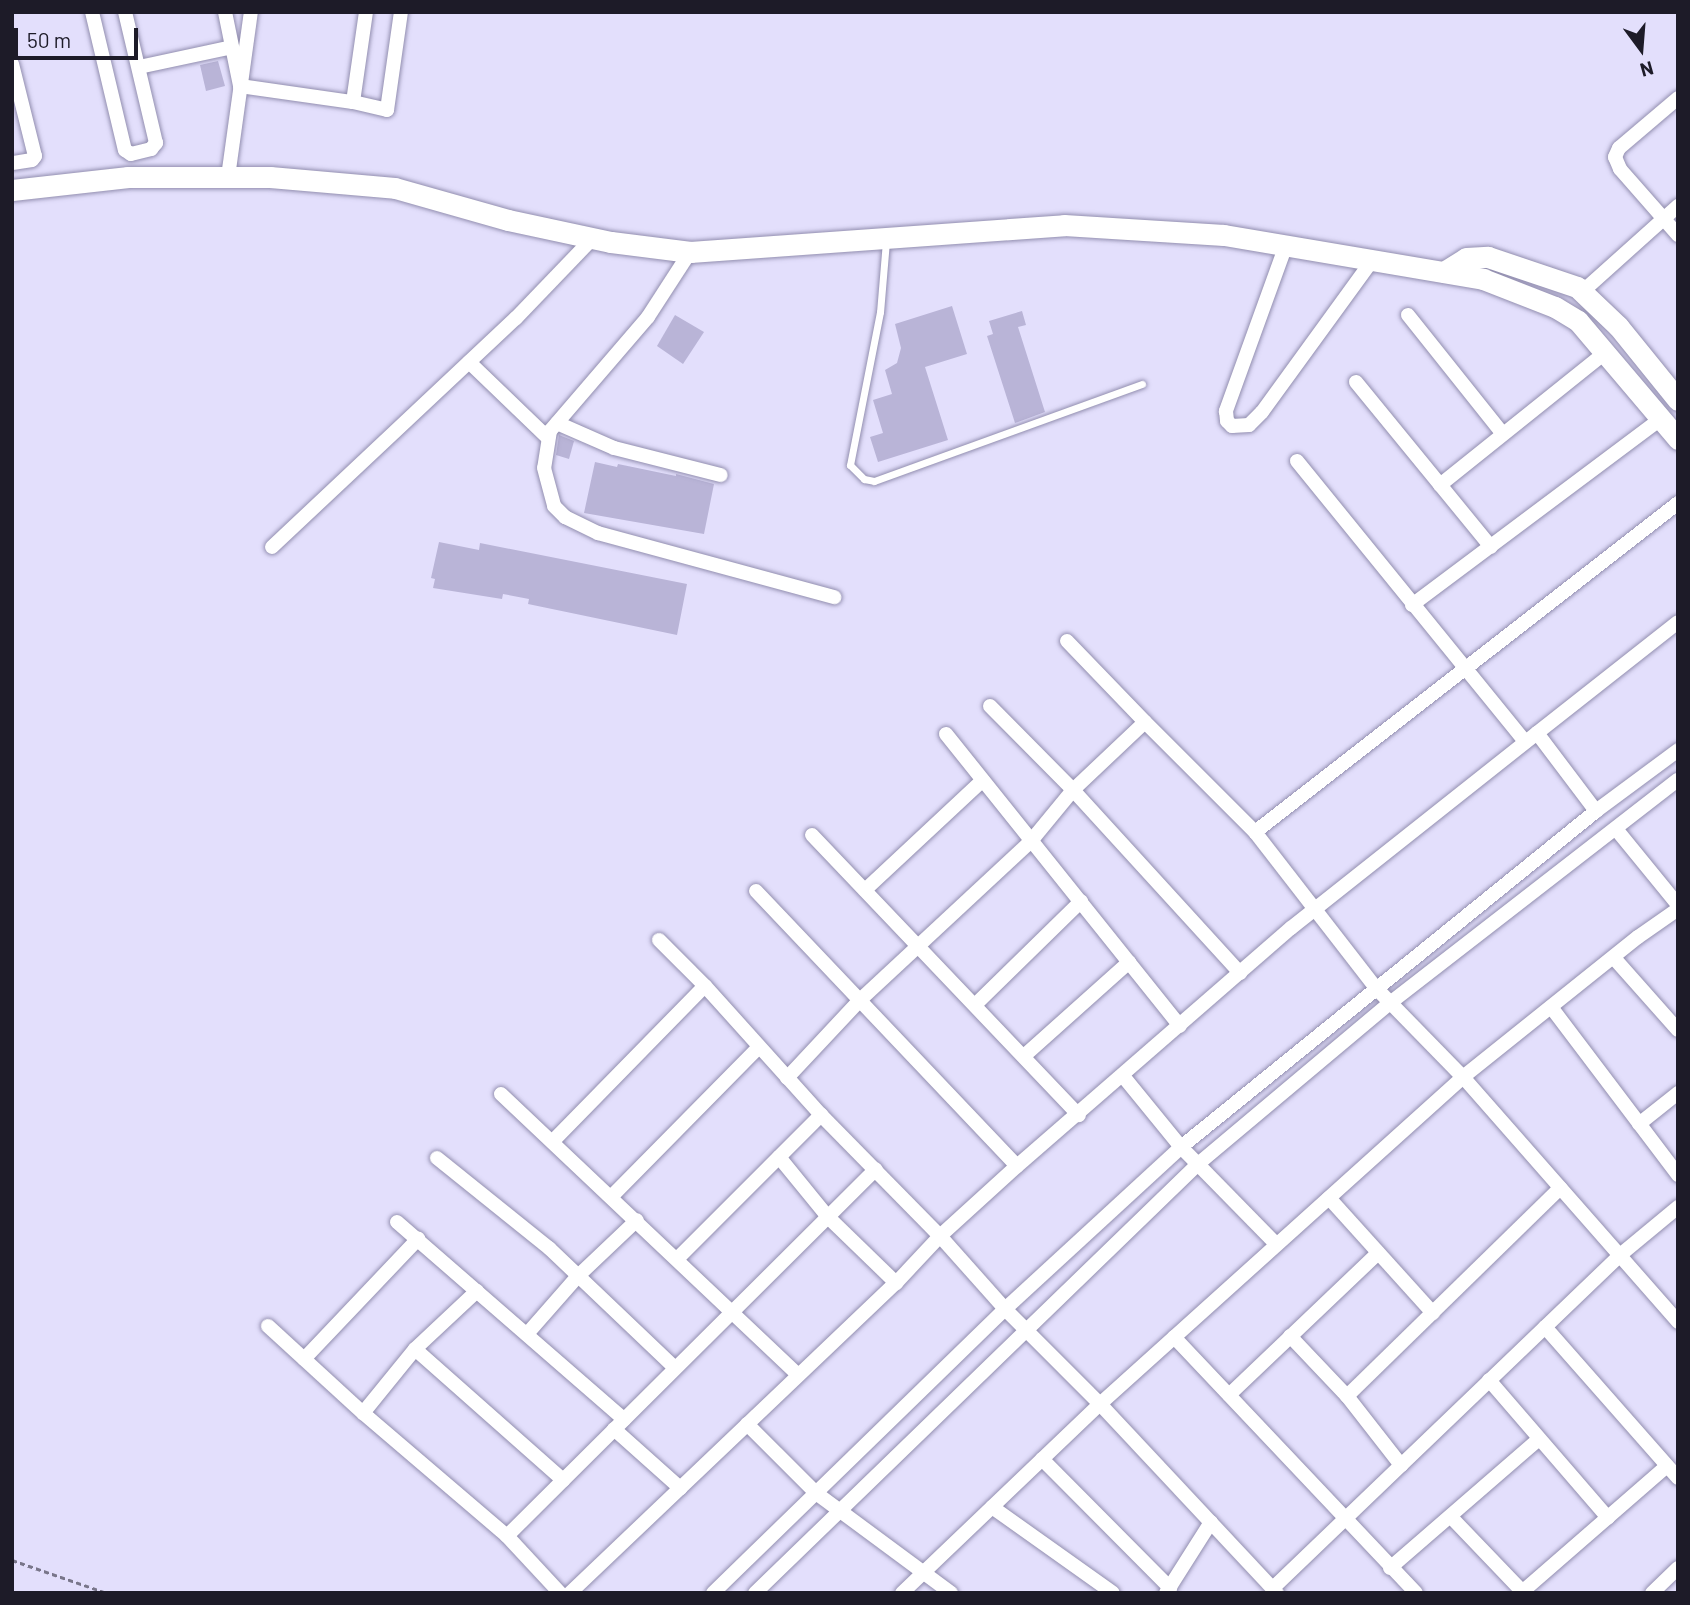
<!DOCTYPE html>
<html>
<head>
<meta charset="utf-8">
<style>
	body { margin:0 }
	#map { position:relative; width:1690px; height:1605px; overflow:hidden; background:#e3dffc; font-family:Barlow,sans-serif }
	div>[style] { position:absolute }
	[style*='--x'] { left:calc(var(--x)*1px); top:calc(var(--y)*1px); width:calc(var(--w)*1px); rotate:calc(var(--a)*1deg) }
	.building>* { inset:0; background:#b9b4d7 }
	.path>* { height:2.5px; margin-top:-1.25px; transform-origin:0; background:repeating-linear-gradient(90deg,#79768a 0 5px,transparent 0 8.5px) }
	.roads { filter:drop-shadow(0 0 2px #928eaf) drop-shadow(0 0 2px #928eaf) }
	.lane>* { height:7px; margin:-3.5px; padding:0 3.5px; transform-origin:3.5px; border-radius:3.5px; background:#fff }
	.street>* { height:14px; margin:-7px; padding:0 7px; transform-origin:7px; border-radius:7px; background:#fff }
	.secondary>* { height:21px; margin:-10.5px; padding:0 10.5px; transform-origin:10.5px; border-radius:10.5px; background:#fff }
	span { translate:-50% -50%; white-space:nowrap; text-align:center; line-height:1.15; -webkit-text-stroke:5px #e3dffc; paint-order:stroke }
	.frame { position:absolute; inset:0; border:14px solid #1d1b28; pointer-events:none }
	.north { position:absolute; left:1606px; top:14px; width:70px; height:70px; -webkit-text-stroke:5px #e3dffc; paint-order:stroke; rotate:164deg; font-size:19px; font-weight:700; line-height:28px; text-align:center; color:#1d1b28 }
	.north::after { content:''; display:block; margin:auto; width:24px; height:32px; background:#1d1b28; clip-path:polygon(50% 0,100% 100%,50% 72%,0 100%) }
	.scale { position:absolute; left:14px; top:28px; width:124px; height:32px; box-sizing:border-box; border:4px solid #1d1b28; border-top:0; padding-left:9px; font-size:21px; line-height:24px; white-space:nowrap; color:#1d1b28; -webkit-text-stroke:5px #e3dffc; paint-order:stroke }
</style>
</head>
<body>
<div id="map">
	<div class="building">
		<div style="clip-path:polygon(218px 61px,225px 86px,206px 91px,200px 65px)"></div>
		<div style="clip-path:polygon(952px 306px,967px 354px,925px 367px,948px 440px,878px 462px,870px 437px,883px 433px,873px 400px,892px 394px,885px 370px,897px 363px,901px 348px,895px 324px)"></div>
		<div style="clip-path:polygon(1022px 311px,1026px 325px,1018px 327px,1045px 412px,1015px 423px,987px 336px,993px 334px,989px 321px)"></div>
		<div style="clip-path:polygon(675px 315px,704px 332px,683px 364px,657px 346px)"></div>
		<div style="clip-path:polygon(559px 435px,574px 441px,569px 459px,556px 455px)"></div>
		<div style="clip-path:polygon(595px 462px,617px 467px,618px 464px,676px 476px,676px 474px,714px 484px,704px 534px,584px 513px)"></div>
		<div style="clip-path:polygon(439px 542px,479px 550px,480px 543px,687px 584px,677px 635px,528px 604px,529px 599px,503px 594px,502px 599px,433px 588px,435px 579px,431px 578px)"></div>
	</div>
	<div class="path">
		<div style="--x:12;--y:1560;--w:101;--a:19.2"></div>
	</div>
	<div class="roads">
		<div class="lane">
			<div style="--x:886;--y:241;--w:71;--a:94.8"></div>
			<div style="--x:880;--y:312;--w:156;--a:101.1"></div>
			<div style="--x:850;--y:465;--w:20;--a:45"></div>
			<div style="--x:864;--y:479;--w:10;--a:11"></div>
			<div style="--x:874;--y:481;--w:285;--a:-19.9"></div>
		</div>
		<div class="street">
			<div style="--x:92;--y:12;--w:142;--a:76.6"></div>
			<div style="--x:125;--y:150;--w:7;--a:34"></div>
			<div style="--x:131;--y:154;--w:21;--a:-14"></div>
			<div style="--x:151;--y:149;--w:8;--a:-50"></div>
			<div style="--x:156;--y:143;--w:135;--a:-103.3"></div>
			<div style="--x:225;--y:12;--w:76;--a:78.5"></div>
			<div style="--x:240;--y:86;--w:114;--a:8.1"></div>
			<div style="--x:353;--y:102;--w:35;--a:13"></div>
			<div style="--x:387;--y:110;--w:99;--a:-81.9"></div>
			<div style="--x:12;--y:64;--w:95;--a:76"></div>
			<div style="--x:35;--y:156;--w:5;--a:127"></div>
			<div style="--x:32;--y:160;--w:20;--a:171"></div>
			<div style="--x:139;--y:67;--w:95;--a:-12.1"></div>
			<div style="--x:1678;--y:98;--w:77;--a:139.7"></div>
			<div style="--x:1619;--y:148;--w:10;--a:114"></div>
			<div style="--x:1615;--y:157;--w:13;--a:67"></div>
			<div style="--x:1620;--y:169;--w:88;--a:48.7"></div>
			<div style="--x:353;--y:102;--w:91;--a:-81.8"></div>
			<div style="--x:228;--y:177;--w:167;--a:-82.1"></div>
			<div style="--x:1286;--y:245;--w:177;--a:109.9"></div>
			<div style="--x:1226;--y:411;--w:10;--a:84"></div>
			<div style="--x:1227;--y:421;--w:7;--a:45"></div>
			<div style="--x:1232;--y:426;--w:17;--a:-3"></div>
			<div style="--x:1249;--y:425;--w:18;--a:-45"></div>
			<div style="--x:1262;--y:412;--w:189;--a:-54"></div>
			<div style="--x:690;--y:252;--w:77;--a:122.9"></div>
			<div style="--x:648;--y:317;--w:150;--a:130.7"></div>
			<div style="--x:550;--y:431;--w:37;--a:99"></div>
			<div style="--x:544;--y:468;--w:39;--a:75"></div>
			<div style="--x:554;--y:506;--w:16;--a:45"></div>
			<div style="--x:565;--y:517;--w:37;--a:26"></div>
			<div style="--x:598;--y:533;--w:245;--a:15.2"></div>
			<div style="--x:1582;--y:292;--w:129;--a:-41.9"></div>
			<div style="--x:1408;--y:315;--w:152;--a:51.4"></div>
			<div style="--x:469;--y:362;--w:110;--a:43.9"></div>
			<div style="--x:1356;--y:382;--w:213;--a:50.7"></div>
			<div style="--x:557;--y:423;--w:62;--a:23.7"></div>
			<div style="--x:614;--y:448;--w:110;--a:14.2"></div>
			<div style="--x:1297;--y:461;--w:362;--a:50.9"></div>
			<div style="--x:1440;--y:485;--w:211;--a:-38.7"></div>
			<div style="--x:272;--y:547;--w:335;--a:-43.2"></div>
			<div style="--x:516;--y:318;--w:111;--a:-46.1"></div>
			<div style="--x:1412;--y:605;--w:311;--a:-36.8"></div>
			<div style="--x:1067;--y:641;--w:112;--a:46.1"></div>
			<div style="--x:990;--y:706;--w:118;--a:45.3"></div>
			<div style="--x:1073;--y:790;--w:248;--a:47.6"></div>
			<div style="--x:1537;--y:733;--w:179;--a:-38.2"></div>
			<div style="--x:946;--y:734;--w:374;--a:51.3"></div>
			<div style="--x:1616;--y:829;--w:98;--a:50.8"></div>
			<div style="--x:1255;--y:832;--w:536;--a:-37.87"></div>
			<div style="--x:812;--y:835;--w:387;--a:46.4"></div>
			<div style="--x:865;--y:890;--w:161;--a:-43"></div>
			<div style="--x:756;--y:891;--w:379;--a:46.5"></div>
			<div style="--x:659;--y:940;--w:65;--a:45"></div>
			<div style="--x:705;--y:986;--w:173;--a:48"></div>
			<div style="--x:821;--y:1115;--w:170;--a:45.5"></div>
			<div style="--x:940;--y:1236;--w:98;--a:48.3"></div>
			<div style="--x:1005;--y:1309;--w:134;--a:45"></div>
			<div style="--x:1100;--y:1404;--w:259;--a:46.9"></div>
			<div style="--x:1614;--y:958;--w:96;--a:48.4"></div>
			<div style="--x:976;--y:1004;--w:147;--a:-44.4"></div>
			<div style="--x:1551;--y:1007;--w:211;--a:52.9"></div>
			<div style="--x:1024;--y:1056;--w:141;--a:-41.8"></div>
			<div style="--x:1123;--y:1076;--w:92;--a:50.8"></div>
			<div style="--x:1181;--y:1147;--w:136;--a:45.6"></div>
			<div style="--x:787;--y:1078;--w:108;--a:-46.9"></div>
			<div style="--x:861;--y:999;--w:232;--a:-42.9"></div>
			<div style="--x:1031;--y:841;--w:66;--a:-50.5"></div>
			<div style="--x:1073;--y:790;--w:99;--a:-43.4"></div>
			<div style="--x:1145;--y:722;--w:156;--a:45"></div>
			<div style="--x:1255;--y:832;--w:197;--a:52.2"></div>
			<div style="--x:1376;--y:988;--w:124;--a:45.7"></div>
			<div style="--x:1463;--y:1077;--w:326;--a:48.7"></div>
			<div style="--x:501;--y:1094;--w:409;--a:43.4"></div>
			<div style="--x:1639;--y:1124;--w:50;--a:-38.5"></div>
			<div style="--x:553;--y:1141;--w:217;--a:-45.6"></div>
			<div style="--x:779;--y:1157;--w:77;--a:50.8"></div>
			<div style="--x:828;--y:1217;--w:95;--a:44.1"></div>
			<div style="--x:437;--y:1158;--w:144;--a:38.8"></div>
			<div style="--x:549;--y:1248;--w:174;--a:43.6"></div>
			<div style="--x:612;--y:1196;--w:208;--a:-45.4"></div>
			<div style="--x:1329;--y:1198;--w:155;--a:47.9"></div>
			<div style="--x:397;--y:1222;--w:301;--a:41"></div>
			<div style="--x:677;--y:1259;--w:204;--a:-45"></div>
			<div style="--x:268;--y:1326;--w:129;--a:42.5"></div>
			<div style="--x:363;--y:1413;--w:189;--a:40.5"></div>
			<div style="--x:507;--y:1536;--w:78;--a:47.1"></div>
			<div style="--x:1545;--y:1327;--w:201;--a:48.6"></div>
			<div style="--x:527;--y:1334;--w:77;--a:-48.7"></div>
			<div style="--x:578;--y:1276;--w:81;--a:-43.5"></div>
			<div style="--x:1290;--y:1336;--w:83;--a:46.5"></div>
			<div style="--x:1347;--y:1396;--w:88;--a:52"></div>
			<div style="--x:1174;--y:1337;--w:352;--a:46.6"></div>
			<div style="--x:415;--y:1349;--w:198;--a:41.5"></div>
			<div style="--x:304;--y:1359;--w:166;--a:-46.5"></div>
			<div style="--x:1489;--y:1380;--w:182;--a:49.2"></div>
			<div style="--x:1229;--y:1395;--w:206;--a:-43.6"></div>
			<div style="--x:1347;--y:1396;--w:298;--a:-44.3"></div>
			<div style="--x:363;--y:1413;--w:82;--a:-50.9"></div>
			<div style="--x:415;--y:1349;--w:85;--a:-43.1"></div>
			<div style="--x:747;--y:1424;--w:98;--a:45"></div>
			<div style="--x:816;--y:1493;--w:168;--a:36.5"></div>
			<div style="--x:614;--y:1429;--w:89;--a:41.8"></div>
			<div style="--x:1042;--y:1459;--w:182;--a:45.2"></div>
			<div style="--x:992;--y:1507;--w:148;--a:35.4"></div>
			<div style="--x:1451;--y:1517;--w:105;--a:46.2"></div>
			<div style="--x:507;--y:1536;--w:520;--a:-44.84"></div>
			<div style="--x:1390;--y:1568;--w:197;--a:-40.9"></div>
			<div style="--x:1273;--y:1588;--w:480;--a:-43.8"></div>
			<div style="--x:1619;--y:1256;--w:77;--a:-39.7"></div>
			<div style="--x:1522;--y:1592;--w:192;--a:-41"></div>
			<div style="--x:570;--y:1593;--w:450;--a:-43.6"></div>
			<div style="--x:896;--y:1283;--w:64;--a:-46.9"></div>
			<div style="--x:940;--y:1236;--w:104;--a:-42.3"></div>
			<div style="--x:1017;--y:1166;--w:363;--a:-41"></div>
			<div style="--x:1291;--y:928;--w:314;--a:-38.4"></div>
			<div style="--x:1537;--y:733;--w:98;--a:52.9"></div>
			<div style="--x:713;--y:1593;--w:407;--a:-44.2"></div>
			<div style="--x:1005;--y:1309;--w:239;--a:-42.6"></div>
			<div style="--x:1181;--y:1147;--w:534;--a:-38.99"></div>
			<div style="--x:1596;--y:811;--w:102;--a:-36.6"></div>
			<div style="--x:755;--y:1593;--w:617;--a:-44.08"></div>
			<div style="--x:1198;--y:1164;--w:251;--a:-40"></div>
			<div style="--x:1390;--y:1003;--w:364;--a:-37.8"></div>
			<div style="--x:902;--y:1593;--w:274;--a:-43.7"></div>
			<div style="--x:1100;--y:1404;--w:489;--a:-42"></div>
			<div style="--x:1463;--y:1077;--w:224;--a:-38.7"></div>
			<div style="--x:1638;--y:937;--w:49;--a:-35"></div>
			<div style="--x:1166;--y:1593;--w:84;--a:-57.6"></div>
			<div style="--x:1652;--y:1593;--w:36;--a:-44"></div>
		</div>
		<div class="secondary">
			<div style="--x:12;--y:190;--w:117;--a:-6.4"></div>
			<div style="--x:128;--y:177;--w:142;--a:0"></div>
			<div style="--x:270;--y:177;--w:125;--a:5"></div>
			<div style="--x:395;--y:188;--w:117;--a:15.8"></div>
			<div style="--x:508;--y:220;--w:105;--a:12.1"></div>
			<div style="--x:611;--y:242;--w:80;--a:7.2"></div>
			<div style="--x:690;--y:252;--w:375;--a:-4.1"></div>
			<div style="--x:1064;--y:225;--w:160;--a:3.6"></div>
			<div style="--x:1224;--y:235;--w:263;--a:9.6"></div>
			<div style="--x:1483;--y:279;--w:77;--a:21.3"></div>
			<div style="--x:1555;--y:307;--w:27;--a:31"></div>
			<div style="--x:1578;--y:321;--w:155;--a:49.7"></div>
			<div style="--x:1444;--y:272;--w:26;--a:-32"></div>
			<div style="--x:1466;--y:258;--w:22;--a:-3"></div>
			<div style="--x:1488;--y:257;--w:94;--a:18.6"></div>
			<div style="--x:1577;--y:287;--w:57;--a:43.6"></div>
			<div style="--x:1618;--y:326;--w:95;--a:51"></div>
		</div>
	</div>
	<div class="frame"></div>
	<div class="north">N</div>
	<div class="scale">50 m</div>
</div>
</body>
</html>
